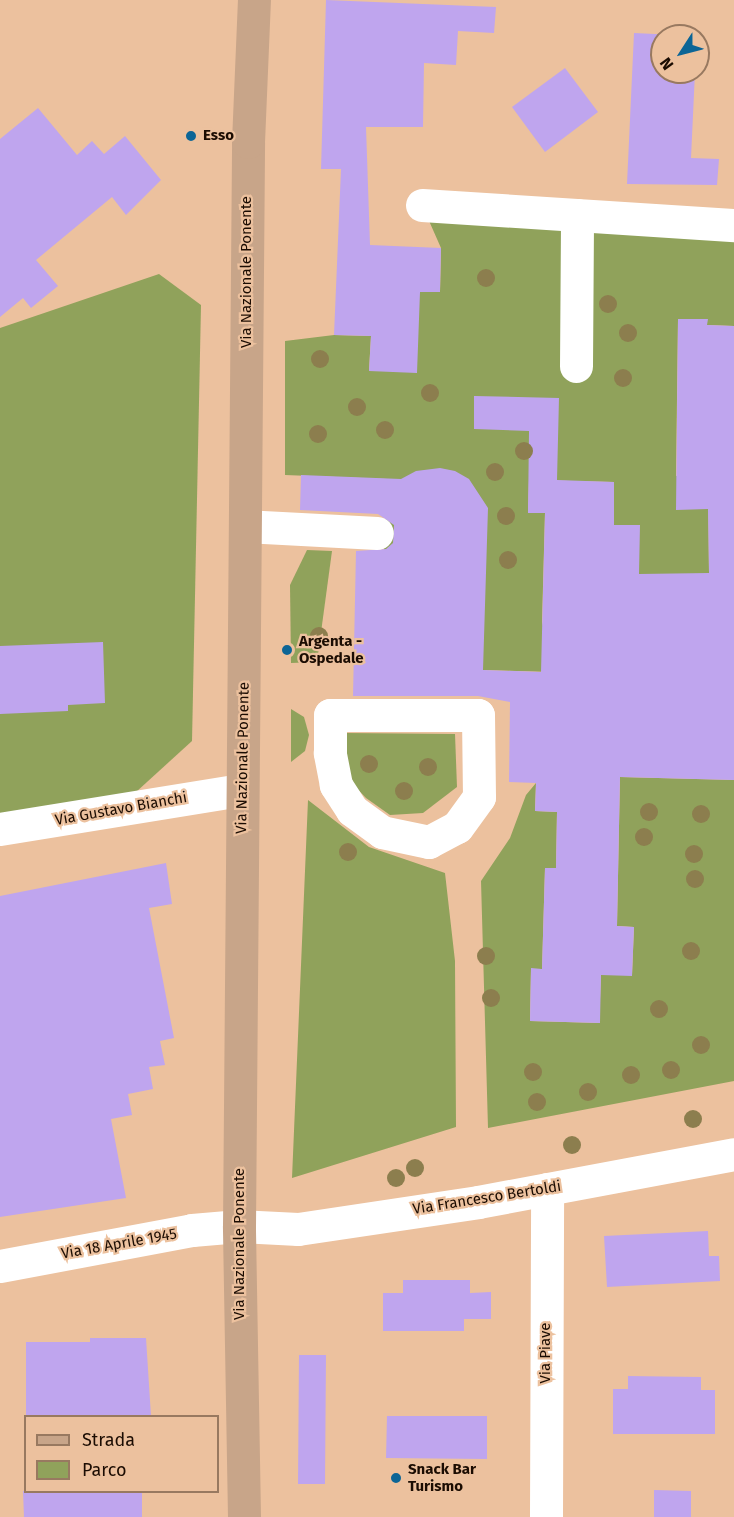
<!DOCTYPE html>
<html>
<head>
<meta charset="utf-8">
<style>
	body { margin:0 }
	#map { position:relative; width:734px; height:1517px; overflow:hidden; background:#ecc19e; font-family:"Fira Sans",sans-serif }
	div>[style] { position:absolute }
	[style*='--x'] { left:calc(var(--x)*1px); top:calc(var(--y)*1px); width:calc(var(--w)*1px); rotate:calc(var(--a)*1deg) }
	.green>* { inset:0; background:#90a25b }
	.building>* { inset:0; background:#bfa5ee }
	.minor>* { height:33px; margin:-16.5px; padding:0 16.5px; transform-origin:16.5px; border-radius:16.5px; background:#fff }
	.major>* { height:33px; margin:-16.5px; padding:0 16.5px; transform-origin:16.5px; border-radius:16.5px; background:#c8a589 }
	.trees>* { width:18px; height:18px; margin:-9px; border-radius:50%; background:#8c7e4e }
	.dots>* { width:16px; height:16px; translate:-50% -50%; box-sizing:border-box; border:3px solid #ecc19e; border-radius:50% }
	span { translate:-50% -50%; white-space:nowrap; text-align:center; line-height:1.15; -webkit-text-stroke:4.5px #ecc19e; paint-order:stroke }
	.poi-label { font-size:15px; color:#1b0c02; font-weight:700 }
	.left { translate:0 -50%; text-align:left }
	.street-label { font-size:15px; color:#1b0c02 }
	.legend { position:absolute; left:24px; top:1415px; width:195px; height:78px; box-sizing:border-box; background:#ecc19e; border:2px solid #987960; margin:0; padding:8px 10px; list-style:none; font-size:18px; color:#1b0c02 }
	.legend li { display:flex; align-items:center; gap:12px; height:30px }
	.legend b { width:30px; border:2px solid #987960 }
	.north { position:absolute; left:650px; top:24px; width:60px; height:60px; box-sizing:border-box; background:#ecc19e; border:2px solid #987960; border-radius:50%; rotate:234deg; font-size:16px; font-weight:700; line-height:24px; text-align:center; color:#1b0c02 }
	.north::after { content:''; display:block; margin:auto; width:21px; height:27px; background:#0c6596; clip-path:polygon(50% 0,100% 100%,50% 72%,0 100%) }
</style>
</head>
<body>
<div id="map">
	<div class="green">
		<div style="clip-path:polygon(422px 205px,734px 225px,734px 326px,707px 325px,707px 319px,678px 319px,676px 476px,708px 477px,709px 573px,625px 661px,639px 525px,614px 525px,614px 482px,529px 480px,528px 512px,545px 513px,542px 622px,554px 672px,483px 670px,384px 551px,387px 479px,285px 475px,285px 341px,334px 335px,371px 336px,369px 371px,420px 292px,440px 292px,441px 248px)"></div>
		<div style="clip-path:polygon(159px 274px,201px 305px,192px 741px,113px 813px,0 829px,0 328px)"></div>
		<div style="clip-path:polygon(307px 550px,332px 551px,317px 662px,291px 663px,290px 585px)"></div>
		<div style="clip-path:polygon(291px 709px,304px 717px,309px 735px,305px 751px,291px 762px)"></div>
		<div style="clip-path:polygon(346px 733px,455px 734px,457px 787px,423px 813px,390px 815px,366px 798px,343px 774px)"></div>
		<div style="clip-path:polygon(620px 777px,734px 780px,734px 1081px,488px 1128px,481px 881px,510px 838px,526px 795px,536px 783px,535px 811px,557px 812px,556px 868px,545px 868px,542px 969px,531px 969px,530px 1021px,599px 1023px,601px 975px,632px 975px,634px 927px,617px 926px)"></div>
		<div style="clip-path:polygon(308px 800px,369px 847px,445px 873px,455px 961px,456px 1127px,292px 1178px)"></div>
	</div>
	<div class="building">
		<div style="clip-path:polygon(326px 0,496px 7px,494px 33px,458px 31px,456px 65px,424px 63px,423px 127px,366px 127px,370px 245px,441px 248px,440px 292px,420px 292px,417px 373px,369px 371px,371px 336px,334px 335px,341px 169px,321px 169px)"></div>
		<div style="clip-path:polygon(634px 33px,697px 36px,662px 36px,662px 72px,695px 72px,691px 158px,719px 159px,717px 185px,627px 184px)"></div>
		<div style="clip-path:polygon(565px 68px,598px 112px,545px 152px,512px 107px)"></div>
		<div style="clip-path:polygon(38px 108px,77px 155px,92px 141px,104px 154px,125px 136px,161px 180px,126px 215px,112px 197px,36px 260px,58px 286px,31px 308px,23px 298px,0 317px,0 139px)"></div>
		<div style="clip-path:polygon(678px 319px,708px 319px,707px 325px,734px 326px,734px 780px,620px 777px,617px 926px,634px 927px,632px 976px,601px 975px,600px 1023px,530px 1021px,531px 968px,542px 969px,545px 868px,556px 868px,557px 812px,535px 811px,536px 783px,509px 782px,510px 702px,478px 696px,353px 696px,356px 551px,386px 549px,393px 543px,394px 525px,378px 514px,300px 510px,301px 475px,401px 479px,416px 471px,440px 468px,455px 471px,469px 479px,488px 508px,483px 670px,541px 672px,545px 513px,528px 513px,529px 431px,474px 429px,474px 396px,559px 398px,557px 480px,614px 482px,614px 525px,640px 525px,639px 574px,709px 573px,708px 509px,676px 510px)"></div>
		<div style="clip-path:polygon(103px 642px,105px 703px,68px 705px,68px 711px,0 714px,0 646px)"></div>
		<div style="clip-path:polygon(166px 863px,172px 904px,149px 908px,174px 1038px,160px 1041px,165px 1065px,149px 1067px,153px 1089px,128px 1094px,132px 1115px,111px 1119px,126px 1198px,0 1217px,0 896px)"></div>
		<div style="clip-path:polygon(708px 1231px,709px 1256px,719px 1256px,720px 1281px,607px 1287px,604px 1236px)"></div>
		<div style="clip-path:polygon(403px 1280px,470px 1280px,470px 1293px,491px 1292px,491px 1319px,464px 1319px,464px 1331px,383px 1331px,383px 1293px,403px 1293px)"></div>
		<div style="clip-path:polygon(90px 1338px,146px 1338px,151px 1416px,26px 1416px,26px 1342px,90px 1342px)"></div>
		<div style="clip-path:polygon(299px 1355px,326px 1355px,325px 1484px,298px 1484px)"></div>
		<div style="clip-path:polygon(628px 1376px,701px 1377px,701px 1390px,715px 1390px,715px 1434px,613px 1434px,613px 1389px,628px 1389px)"></div>
		<div style="clip-path:polygon(387px 1416px,487px 1416px,487px 1459px,386px 1458px)"></div>
		<div style="clip-path:polygon(654px 1490px,691px 1491px,691px 1517px,654px 1517px)"></div>
		<div style="clip-path:polygon(23px 1491px,142px 1491px,142px 1517px,24px 1517px)"></div>
	</div>
	<div class="minor">
		<div style="--x:422;--y:205;--w:313;--a:3.7"></div>
		<div style="--x:576;--y:366;--w:151;--a:-89.6"></div>
		<div style="--x:245;--y:526;--w:132;--a:3"></div>
		<div style="--x:330;--y:715;--w:148;--a:0"></div>
		<div style="--x:478;--y:715;--w:82;--a:89.3"></div>
		<div style="--x:479;--y:797;--w:37;--a:126"></div>
		<div style="--x:457;--y:827;--w:32;--a:152"></div>
		<div style="--x:429;--y:842;--w:48;--a:-168"></div>
		<div style="--x:382;--y:832;--w:37;--a:-144"></div>
		<div style="--x:352;--y:810;--w:30;--a:-123"></div>
		<div style="--x:336;--y:785;--w:33;--a:-101"></div>
		<div style="--x:330;--y:753;--w:38;--a:-90"></div>
		<div style="--x:0;--y:829;--w:245;--a:-9.2"></div>
		<div style="--x:0;--y:1266;--w:195;--a:-10.6"></div>
		<div style="--x:192;--y:1230;--w:47;--a:-4.9"></div>
		<div style="--x:239;--y:1226;--w:59;--a:2.9"></div>
		<div style="--x:298;--y:1229;--w:182;--a:-8.5"></div>
		<div style="--x:478;--y:1202;--w:260;--a:-10.6"></div>
		<div style="--x:546;--y:1517;--w:328;--a:-89.8"></div>
	</div>
	<div class="major">
		<div style="--x:244;--y:1517;--w:291;--a:-91"></div>
		<div style="--x:239;--y:1226;--w:1084;--a:-89.52"></div>
		<div style="--x:248;--y:142;--w:142;--a:-87.6"></div>
	</div>
	<div class="trees">
		<div style="left:486px;top:278px"></div>
		<div style="left:608px;top:304px"></div>
		<div style="left:628px;top:333px"></div>
		<div style="left:320px;top:359px"></div>
		<div style="left:623px;top:378px"></div>
		<div style="left:430px;top:393px"></div>
		<div style="left:357px;top:407px"></div>
		<div style="left:385px;top:430px"></div>
		<div style="left:318px;top:434px"></div>
		<div style="left:524px;top:451px"></div>
		<div style="left:495px;top:472px"></div>
		<div style="left:506px;top:516px"></div>
		<div style="left:508px;top:560px"></div>
		<div style="left:319px;top:636px"></div>
		<div style="left:369px;top:764px"></div>
		<div style="left:428px;top:767px"></div>
		<div style="left:404px;top:791px"></div>
		<div style="left:649px;top:812px"></div>
		<div style="left:701px;top:814px"></div>
		<div style="left:644px;top:837px"></div>
		<div style="left:348px;top:852px"></div>
		<div style="left:694px;top:854px"></div>
		<div style="left:695px;top:879px"></div>
		<div style="left:691px;top:951px"></div>
		<div style="left:486px;top:956px"></div>
		<div style="left:491px;top:998px"></div>
		<div style="left:659px;top:1009px"></div>
		<div style="left:701px;top:1045px"></div>
		<div style="left:671px;top:1070px"></div>
		<div style="left:533px;top:1072px"></div>
		<div style="left:631px;top:1075px"></div>
		<div style="left:588px;top:1092px"></div>
		<div style="left:537px;top:1102px"></div>
		<div style="left:693px;top:1119px"></div>
		<div style="left:572px;top:1145px"></div>
		<div style="left:415px;top:1168px"></div>
		<div style="left:396px;top:1178px"></div>
	</div>
	<div class="dots">
		<div style="left:191px;top:136px;background:#0c6596"></div>
		<div style="left:287px;top:650px;background:#0c6596"></div>
		<div style="left:396px;top:1478px;background:#0c6596"></div>
	</div>
	<div class="poi-label">
		<span class="left" style="left:203px;top:136px">Esso</span>
		<span class="left" style="left:299px;top:650px">Argenta -<br>Ospedale</span>
		<span class="left" style="left:408px;top:1478px">Snack Bar<br>Turismo</span>
	</div>
	<div class="street-label">
		<span style="left:247px;top:272px;rotate:-90deg">Via Nazionale Ponente</span>
		<span style="left:243px;top:758px;rotate:-89deg">Via Nazionale Ponente</span>
		<span style="left:121px;top:809px;rotate:-10deg">Via Gustavo Bianchi</span>
		<span style="left:487px;top:1198px;rotate:-9deg">Via Francesco Bertoldi</span>
		<span style="left:119px;top:1244px;rotate:-10deg">Via 18 Aprile 1945</span>
		<span style="left:240px;top:1244px;rotate:-90deg">Via Nazionale Ponente</span>
		<span style="left:546px;top:1353px;rotate:-90deg">Via Piave</span>
	</div>
	<ul class="legend">
	<li><b style="height:8px;background:#c8a589"></b>Strada</li>
	<li><b style="height:16px;background:#90a25b"></b>Parco</li>
	</ul>
	<div class="north">N</div>
</div>
</body>
</html>
